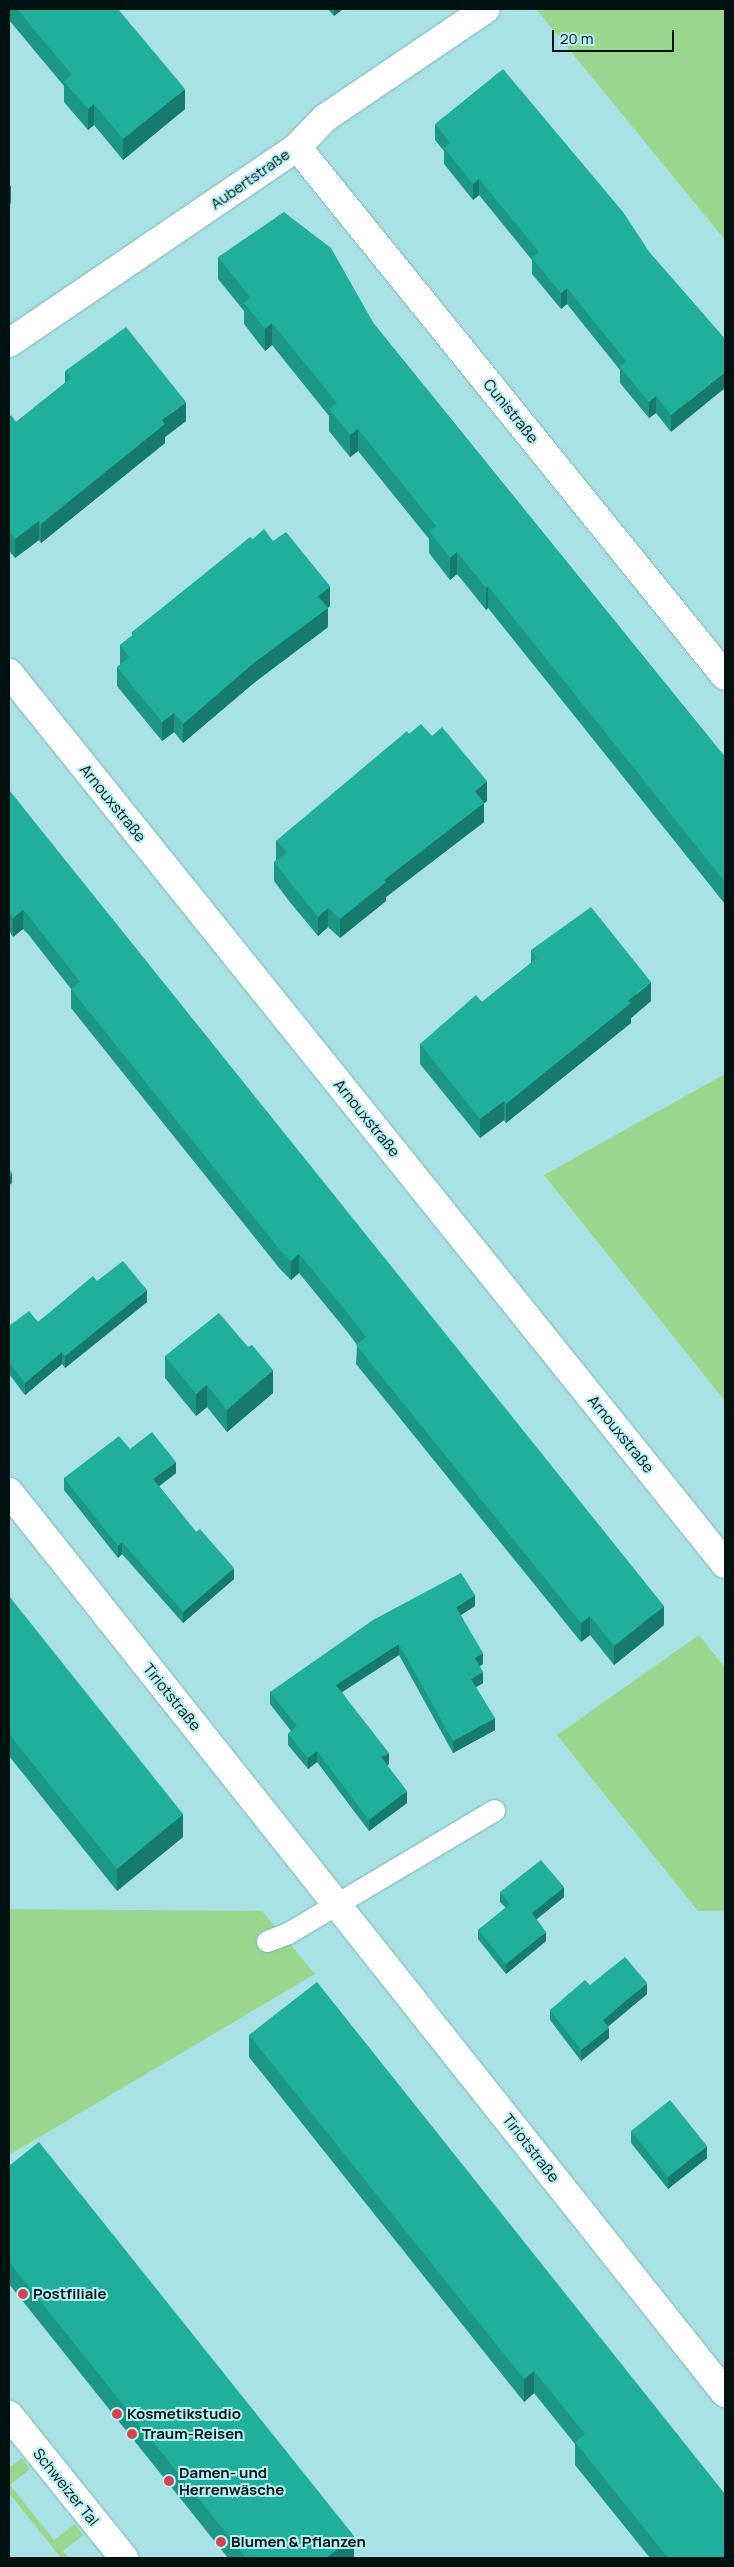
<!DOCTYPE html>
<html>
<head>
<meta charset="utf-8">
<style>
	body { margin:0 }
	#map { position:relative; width:734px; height:2567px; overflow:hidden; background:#a9e2e5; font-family:Manrope,sans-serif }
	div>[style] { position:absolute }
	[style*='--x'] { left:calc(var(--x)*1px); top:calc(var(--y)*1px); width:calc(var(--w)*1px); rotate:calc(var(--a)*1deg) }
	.green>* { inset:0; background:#9bd68f }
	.roads { filter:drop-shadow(0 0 1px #7db5b8) drop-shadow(0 0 1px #7db5b8) }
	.service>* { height:21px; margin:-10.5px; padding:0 10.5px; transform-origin:10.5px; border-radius:10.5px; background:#fff }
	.minor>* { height:28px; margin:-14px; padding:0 14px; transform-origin:14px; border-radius:14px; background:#fff }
	.wall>* { inset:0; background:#1c9685 }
	.shaded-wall>* { inset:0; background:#167a6c }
	.building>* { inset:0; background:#20af9b }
	.dots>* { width:14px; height:14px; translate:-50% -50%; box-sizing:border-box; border:2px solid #b6f0f3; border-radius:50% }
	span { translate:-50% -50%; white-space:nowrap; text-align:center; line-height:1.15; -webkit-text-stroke:4px #b6f0f3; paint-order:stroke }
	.street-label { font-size:15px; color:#001112 }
	.poi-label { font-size:15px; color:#001112; font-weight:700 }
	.left { translate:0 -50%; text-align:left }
	.frame { position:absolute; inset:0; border:10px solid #001112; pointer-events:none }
	.scale { position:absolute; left:552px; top:30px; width:122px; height:22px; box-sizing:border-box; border:2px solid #001112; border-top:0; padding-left:6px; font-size:15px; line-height:18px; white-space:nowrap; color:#001112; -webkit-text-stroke:4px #b6f0f3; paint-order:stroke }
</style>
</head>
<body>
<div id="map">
	<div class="green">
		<div style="clip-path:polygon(536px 9px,725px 9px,725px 240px)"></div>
		<div style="clip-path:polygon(725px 1074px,725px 1401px,544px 1175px)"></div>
		<div style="clip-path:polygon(699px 1635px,725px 1668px,725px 1911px,698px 1911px,557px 1735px)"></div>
		<div style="clip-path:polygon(9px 1909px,262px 1911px,315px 1974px,9px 2155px)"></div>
		<div style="clip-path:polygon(22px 2458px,30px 2469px,10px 2485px,54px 2540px,75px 2524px,83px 2535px,63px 2551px,69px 2558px,61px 2558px,9px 2493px,9px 2468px)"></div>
	</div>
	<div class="roads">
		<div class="service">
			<div style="--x:267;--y:1941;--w:22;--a:-21"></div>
			<div style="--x:288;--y:1933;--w:240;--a:-30.8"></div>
		</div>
		<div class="minor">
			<div style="--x:297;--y:147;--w:680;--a:51.02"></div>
			<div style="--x:9;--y:343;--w:348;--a:-34.2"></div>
			<div style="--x:297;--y:147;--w:40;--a:-46"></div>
			<div style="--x:325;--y:118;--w:194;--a:-34.1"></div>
			<div style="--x:9;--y:673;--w:1143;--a:51.21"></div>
			<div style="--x:9;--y:1492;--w:1151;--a:51.53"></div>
			<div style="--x:9;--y:2415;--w:184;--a:51.2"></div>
		</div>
	</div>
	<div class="wall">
		<div style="clip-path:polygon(9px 9px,118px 9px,185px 109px,123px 160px,94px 125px,88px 130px,64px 102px,64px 86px,9px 20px)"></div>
		<div style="clip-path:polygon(328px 9px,343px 9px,334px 16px)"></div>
		<div style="clip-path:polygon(435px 124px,650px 253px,725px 339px,671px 432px,656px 413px,649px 418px,620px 383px,620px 370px,567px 304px,561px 309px,532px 274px,532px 260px,479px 195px,473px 200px,444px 164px,444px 151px,435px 140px)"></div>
		<div style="clip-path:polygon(218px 257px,374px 324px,725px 757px,725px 904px,488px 608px,486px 610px,457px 574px,450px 580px,429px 553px,429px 539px,358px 451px,350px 457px,329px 431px,329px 416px,272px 345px,265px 351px,244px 324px,244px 311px,218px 279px)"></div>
		<div style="clip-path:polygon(65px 371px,186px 421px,165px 437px,165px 443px,41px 543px,39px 540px,15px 558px,9px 551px,9px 417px,16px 422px,65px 383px)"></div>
		<div style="clip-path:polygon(253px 539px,273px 541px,330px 606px,327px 608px,328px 627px,255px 682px,183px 743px,174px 732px,162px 741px,117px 686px,117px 667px,120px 665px,120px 645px,132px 636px,132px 632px)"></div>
		<div style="clip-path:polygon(409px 734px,487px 801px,484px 803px,484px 822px,386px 897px,386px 901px,340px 938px,328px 927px,318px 936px,289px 901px,274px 881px,274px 862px,276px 860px,276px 841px)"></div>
		<div style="clip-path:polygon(9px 790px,664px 1625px,614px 1665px,590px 1635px,581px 1642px,356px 1364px,357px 1345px,349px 1334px,299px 1273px,291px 1280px,280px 1269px,71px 1008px,71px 989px,28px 934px,23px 929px,13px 937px,9px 931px)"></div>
		<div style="clip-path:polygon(531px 950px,651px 1001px,631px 1018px,631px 1023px,506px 1123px,504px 1120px,480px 1138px,420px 1064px,420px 1044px,482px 1002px,531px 963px)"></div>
		<div style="clip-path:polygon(97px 1281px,147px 1302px,65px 1368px,62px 1364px,25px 1395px,9px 1374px,9px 1326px,38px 1322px)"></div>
		<div style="clip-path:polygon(248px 1347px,273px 1393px,227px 1432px,207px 1407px,196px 1416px,165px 1378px,165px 1356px)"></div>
		<div style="clip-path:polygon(130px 1449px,176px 1473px,159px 1486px,234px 1579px,183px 1623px,122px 1554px,118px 1558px,64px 1490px,64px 1478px)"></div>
		<div style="clip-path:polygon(9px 1596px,183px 1837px,117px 1891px,9px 1756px)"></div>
		<div style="clip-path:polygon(475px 1606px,461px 1615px,483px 1664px,480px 1666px,483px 1683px,476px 1687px,495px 1730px,453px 1753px,399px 1655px,342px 1692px,389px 1764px,387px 1765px,407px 1803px,369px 1831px,317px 1762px,308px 1769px,288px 1745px,288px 1734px,291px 1731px,270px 1704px,270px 1692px)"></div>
		<div style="clip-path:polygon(500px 1892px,564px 1897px,536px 1919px,546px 1941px,506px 1974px,478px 1939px,478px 1930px,506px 1908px,500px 1902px)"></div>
		<div style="clip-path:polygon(590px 1985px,647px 1994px,608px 2026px,609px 2038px,581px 2061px,550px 2020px,550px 2010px)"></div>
		<div style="clip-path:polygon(249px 2035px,725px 2558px,650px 2558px,575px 2465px,575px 2444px,534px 2393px,524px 2402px,249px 2057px)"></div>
		<div style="clip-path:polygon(631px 2131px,707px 2158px,668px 2189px,631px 2143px)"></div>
		<div style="clip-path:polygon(9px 2166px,354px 2558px,228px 2558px,9px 2284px)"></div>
	</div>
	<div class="shaded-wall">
		<div style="clip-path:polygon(334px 9px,343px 9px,334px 16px)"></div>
		<div style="clip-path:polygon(185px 89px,185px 109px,123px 160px,123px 139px)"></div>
		<div style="clip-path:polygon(94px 104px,94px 125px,88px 130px,88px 109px)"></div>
		<div style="clip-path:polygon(479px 179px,479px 195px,473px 200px,473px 184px)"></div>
		<div style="clip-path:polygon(11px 185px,11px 203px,9px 205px,9px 188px)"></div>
		<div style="clip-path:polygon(567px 288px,567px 304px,561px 309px,561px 293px)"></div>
		<div style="clip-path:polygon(272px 323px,272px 345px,265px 351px,265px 329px)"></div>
		<div style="clip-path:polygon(725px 372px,725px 388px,671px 432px,671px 415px)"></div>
		<div style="clip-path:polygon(656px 396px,656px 413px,649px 418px,649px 402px)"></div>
		<div style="clip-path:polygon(186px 402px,186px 421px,165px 437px,165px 443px,41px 543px,41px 524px,162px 420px)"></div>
		<div style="clip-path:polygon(358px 429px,358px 451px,350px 457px,350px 435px)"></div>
		<div style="clip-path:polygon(39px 521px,39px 540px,15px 558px,15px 539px)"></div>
		<div style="clip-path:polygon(457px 552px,457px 574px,450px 580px,450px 558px)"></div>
		<div style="clip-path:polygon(330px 586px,330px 606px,318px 615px,318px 596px)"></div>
		<div style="clip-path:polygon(488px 586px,488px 608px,486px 610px,486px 588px)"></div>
		<div style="clip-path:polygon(328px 608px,328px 627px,255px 682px,183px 743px,183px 724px,255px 662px)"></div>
		<div style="clip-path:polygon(174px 713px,174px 732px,162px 741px,162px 722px)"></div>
		<div style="clip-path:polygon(487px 781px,487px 801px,480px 806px,484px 803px,484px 822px,386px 897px,386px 901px,340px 938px,340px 919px,384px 880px,475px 791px)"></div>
		<div style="clip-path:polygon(328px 908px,328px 927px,318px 936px,318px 917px)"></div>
		<div style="clip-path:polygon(23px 910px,23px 929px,13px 937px,13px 918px)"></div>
		<div style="clip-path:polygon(651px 982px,651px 1001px,631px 1018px,631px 1023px,506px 1123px,506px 1104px)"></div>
		<div style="clip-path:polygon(504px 1101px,504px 1120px,480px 1138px,480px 1119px)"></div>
		<div style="clip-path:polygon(12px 1173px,12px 1183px,9px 1186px,9px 1177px)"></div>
		<div style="clip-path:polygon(299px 1254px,299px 1273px,291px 1280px,291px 1261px)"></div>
		<div style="clip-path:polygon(147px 1290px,147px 1302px,65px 1368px,65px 1356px)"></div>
		<div style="clip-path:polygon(62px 1352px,62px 1364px,25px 1395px,25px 1383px)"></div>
		<div style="clip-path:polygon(273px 1370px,273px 1393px,227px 1432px,227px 1410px)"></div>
		<div style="clip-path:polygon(207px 1385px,207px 1407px,196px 1416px,196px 1394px)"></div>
		<div style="clip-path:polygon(176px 1462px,176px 1473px,153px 1491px,153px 1479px)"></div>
		<div style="clip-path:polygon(122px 1542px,122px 1554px,118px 1558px,118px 1546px)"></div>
		<div style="clip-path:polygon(234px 1568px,234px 1579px,183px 1623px,183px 1612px)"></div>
		<div style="clip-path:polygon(475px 1595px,475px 1606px,456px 1618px,456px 1607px)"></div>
		<div style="clip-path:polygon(664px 1606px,664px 1625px,614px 1665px,614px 1646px)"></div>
		<div style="clip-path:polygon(590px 1616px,590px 1635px,581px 1642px,581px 1623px)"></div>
		<div style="clip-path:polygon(399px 1644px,399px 1655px,336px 1696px,336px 1685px)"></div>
		<div style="clip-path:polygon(483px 1653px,483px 1664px,475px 1669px,475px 1658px)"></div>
		<div style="clip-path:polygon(483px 1672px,483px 1683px,471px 1690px,471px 1679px)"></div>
		<div style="clip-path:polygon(495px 1718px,495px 1730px,453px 1753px,453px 1741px)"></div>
		<div style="clip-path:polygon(317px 1751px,317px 1762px,308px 1769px,308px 1758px)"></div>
		<div style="clip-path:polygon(389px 1753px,389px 1764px,381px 1768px,381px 1757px)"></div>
		<div style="clip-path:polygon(407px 1791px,407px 1803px,369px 1831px,369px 1820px)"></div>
		<div style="clip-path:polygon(183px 1814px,183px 1837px,117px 1891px,117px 1869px)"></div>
		<div style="clip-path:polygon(564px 1887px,564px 1897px,532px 1923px,532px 1913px)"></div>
		<div style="clip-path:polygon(546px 1932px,546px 1941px,506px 1974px,506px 1964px)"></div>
		<div style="clip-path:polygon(647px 1983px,647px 1994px,603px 2031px,603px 2020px)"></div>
		<div style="clip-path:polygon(609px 2028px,609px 2038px,581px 2061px,581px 2050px)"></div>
		<div style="clip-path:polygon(707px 2146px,707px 2158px,668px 2189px,668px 2177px)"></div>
		<div style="clip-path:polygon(534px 2371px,534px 2393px,524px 2402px,524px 2379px)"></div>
		<div style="clip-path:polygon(354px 2536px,354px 2558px,326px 2558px)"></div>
	</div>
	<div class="building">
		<div style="clip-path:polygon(17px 9px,118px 9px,185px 89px,123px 139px,94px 104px,88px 109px,64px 82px,72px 75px)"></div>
		<div style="clip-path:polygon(503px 69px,623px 212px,650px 253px,725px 339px,725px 341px,724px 343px,725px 344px,725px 372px,671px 415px,656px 396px,649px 402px,620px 367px,626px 361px,567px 288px,561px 293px,532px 258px,539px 252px,479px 179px,473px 184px,444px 148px,450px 143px,435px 124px)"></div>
		<div style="clip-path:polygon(284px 212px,331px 248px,374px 324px,725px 757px,725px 882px,488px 586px,486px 588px,457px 552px,450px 558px,429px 531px,436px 526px,358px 429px,350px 435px,329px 409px,337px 403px,272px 323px,265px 329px,244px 303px,250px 297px,218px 257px)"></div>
		<div style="clip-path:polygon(126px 327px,186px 402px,162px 420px,165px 424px,41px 524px,39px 521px,15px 539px,9px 532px,9px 417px,11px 415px,16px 422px,71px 378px,65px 371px)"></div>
		<div style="clip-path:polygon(264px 529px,273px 541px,286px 532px,330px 586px,318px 596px,328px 608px,255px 662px,183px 724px,174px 713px,162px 722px,117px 667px,129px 657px,120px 645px,134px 634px,132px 632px,250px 537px,253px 539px)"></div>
		<div style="clip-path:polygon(421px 724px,432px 736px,442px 727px,487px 781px,475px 791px,484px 803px,384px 880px,386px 882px,340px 919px,328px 908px,318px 917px,289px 881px,274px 862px,287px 852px,276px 841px,407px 731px,409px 734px)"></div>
		<div style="clip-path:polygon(9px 790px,664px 1606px,614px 1646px,590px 1616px,581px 1623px,356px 1345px,366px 1337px,349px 1315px,299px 1254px,291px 1261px,280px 1250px,71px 989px,80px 982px,28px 915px,23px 910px,13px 918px,9px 912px)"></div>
		<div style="clip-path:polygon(591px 907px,651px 982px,628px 1001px,631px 1003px,506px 1104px,504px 1101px,480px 1119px,420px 1044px,476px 995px,482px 1002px,537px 958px,531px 950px)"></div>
		<div style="clip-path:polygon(9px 1169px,12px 1173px,9px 1177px)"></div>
		<div style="clip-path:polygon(123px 1261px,147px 1290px,65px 1356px,62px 1352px,25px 1383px,9px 1362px,9px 1326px,29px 1311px,38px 1322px,93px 1276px,97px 1281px)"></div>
		<div style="clip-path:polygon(219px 1313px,248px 1347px,252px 1345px,273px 1370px,227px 1410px,207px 1385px,196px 1394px,165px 1356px)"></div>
		<div style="clip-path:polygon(152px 1432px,176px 1462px,153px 1479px,196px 1532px,200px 1529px,234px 1568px,183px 1612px,122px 1542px,118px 1546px,64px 1478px,119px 1436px,130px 1449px)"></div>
		<div style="clip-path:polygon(461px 1573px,475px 1595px,456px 1607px,483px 1653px,475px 1658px,483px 1672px,471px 1679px,495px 1718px,453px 1741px,399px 1644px,336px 1685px,389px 1753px,381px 1757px,407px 1791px,369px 1820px,317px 1751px,308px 1758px,288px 1734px,297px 1726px,270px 1692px,373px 1620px)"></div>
		<div style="clip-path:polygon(9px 1596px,183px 1814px,117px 1869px,9px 1734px)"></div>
		<div style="clip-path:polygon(541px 1860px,564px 1887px,532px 1913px,546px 1932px,506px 1964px,478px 1930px,510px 1904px,500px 1892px)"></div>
		<div style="clip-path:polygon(625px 1957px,647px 1983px,603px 2020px,609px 2028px,581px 2050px,550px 2010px,585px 1980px,590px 1985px)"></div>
		<div style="clip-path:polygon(317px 1982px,725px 2494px,725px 2558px,668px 2558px,575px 2442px,585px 2434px,534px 2371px,524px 2379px,249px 2035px)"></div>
		<div style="clip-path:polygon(670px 2100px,707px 2146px,668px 2177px,631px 2131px)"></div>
		<div style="clip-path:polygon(39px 2142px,354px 2536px,326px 2558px,246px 2558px,9px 2262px,9px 2166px)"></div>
	</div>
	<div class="dots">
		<div style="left:23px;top:2294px;background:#d4444f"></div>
		<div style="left:117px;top:2414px;background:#d4444f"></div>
		<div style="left:132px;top:2434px;background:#d4444f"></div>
		<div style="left:169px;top:2481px;background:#d4444f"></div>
		<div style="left:221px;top:2542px;background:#d4444f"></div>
	</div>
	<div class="street-label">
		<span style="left:250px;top:179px;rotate:-35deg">Aubertstraße</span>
		<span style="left:511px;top:411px;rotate:51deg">Cunistraße</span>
		<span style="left:113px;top:803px;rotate:51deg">Arnouxstraße</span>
		<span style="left:367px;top:1118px;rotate:51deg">Arnouxstraße</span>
		<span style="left:621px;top:1434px;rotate:51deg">Arnouxstraße</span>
		<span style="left:172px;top:1697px;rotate:51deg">Tiriotstraße</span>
		<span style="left:531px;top:2148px;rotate:52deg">Tiriotstraße</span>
		<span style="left:66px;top:2487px;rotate:51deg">Schweizer Tal</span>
	</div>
	<div class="poi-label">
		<span class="left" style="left:33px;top:2294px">Postfiliale</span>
		<span class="left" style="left:127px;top:2414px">Kosmetikstudio</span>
		<span class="left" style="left:142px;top:2434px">Traum-Reisen</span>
		<span class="left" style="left:179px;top:2481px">Damen- und<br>Herrenwäsche</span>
		<span class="left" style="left:231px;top:2542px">Blumen &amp; Pflanzen</span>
	</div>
	<div class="frame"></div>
	<div class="scale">20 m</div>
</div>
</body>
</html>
